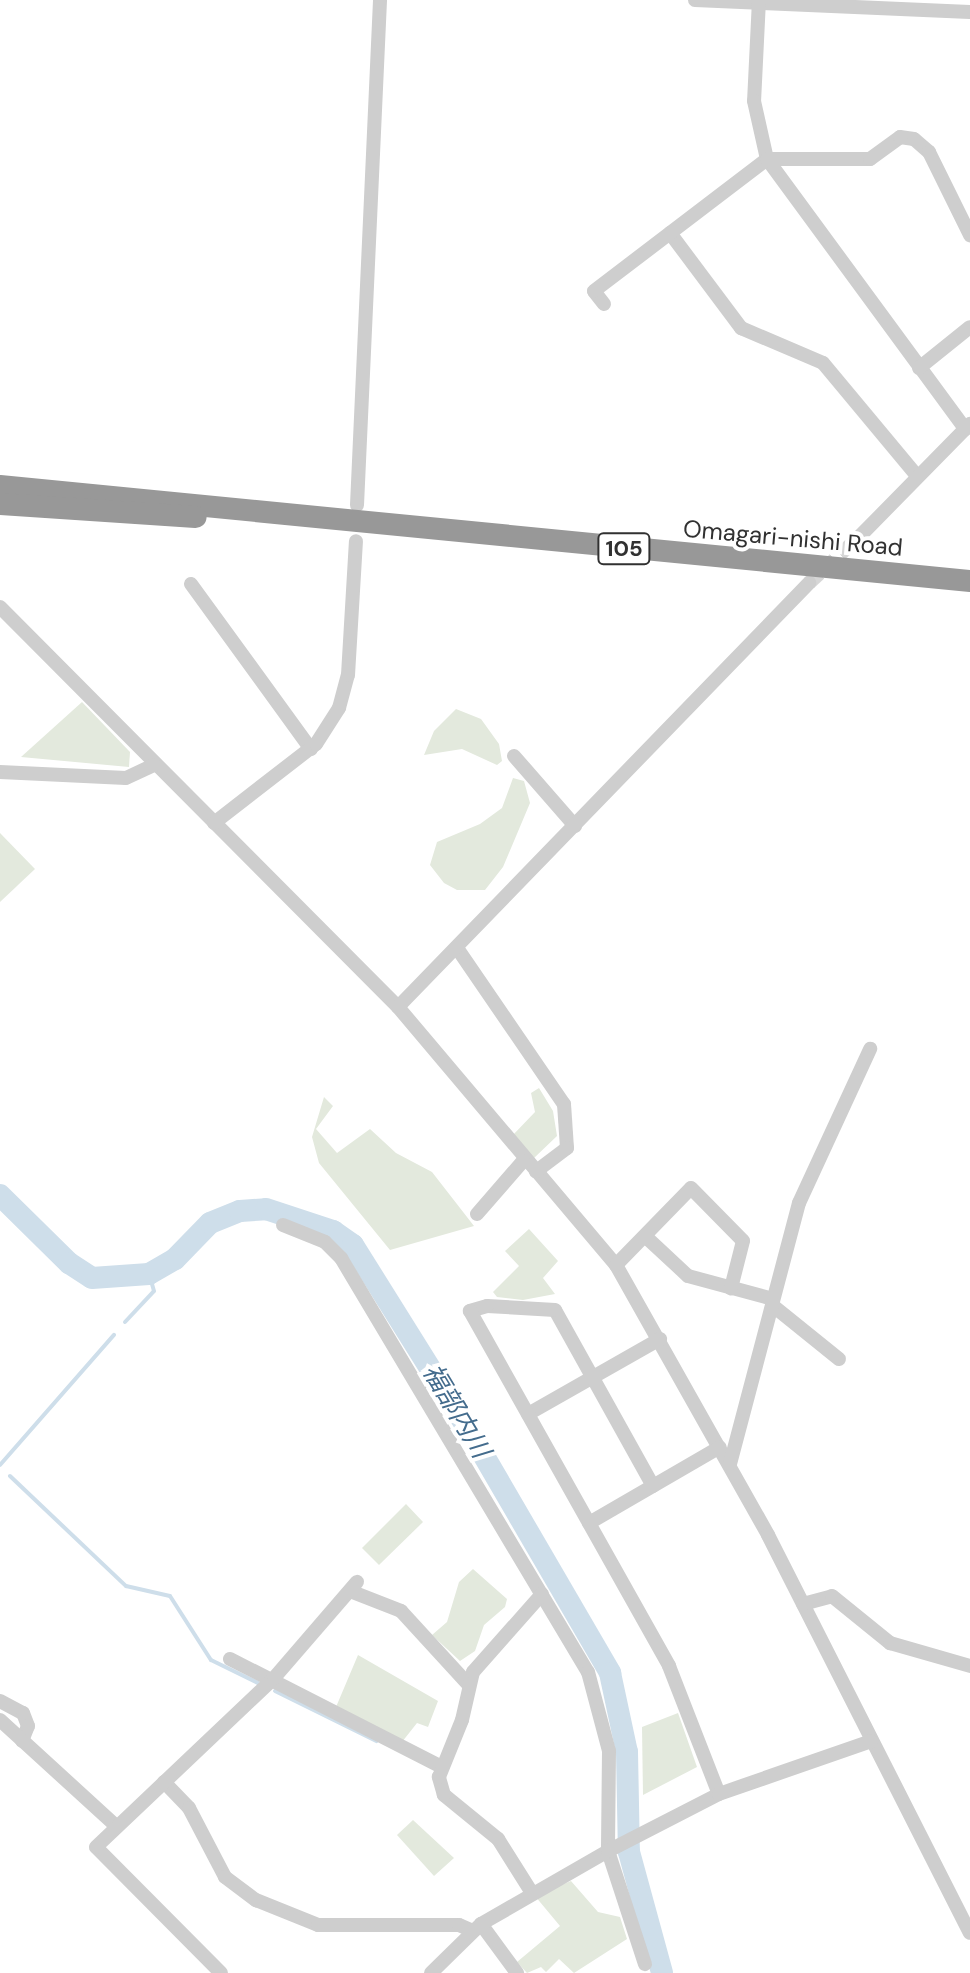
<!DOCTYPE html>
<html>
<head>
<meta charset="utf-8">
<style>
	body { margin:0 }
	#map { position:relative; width:970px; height:1973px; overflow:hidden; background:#fff; font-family:"DM Sans","Noto Sans JP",sans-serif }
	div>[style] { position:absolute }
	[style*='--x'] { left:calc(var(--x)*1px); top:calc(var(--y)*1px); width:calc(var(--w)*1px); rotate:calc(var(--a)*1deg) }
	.green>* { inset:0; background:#e3e9dd }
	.stream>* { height:4px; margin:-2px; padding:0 2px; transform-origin:2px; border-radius:2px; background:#cedeea }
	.river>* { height:22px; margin:-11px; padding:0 11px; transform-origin:11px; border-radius:11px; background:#cedeea }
	.minor-tunnel>* { height:14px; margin-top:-7px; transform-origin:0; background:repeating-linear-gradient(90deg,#d6d6d6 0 14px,transparent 0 21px) }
	.minor>* { height:14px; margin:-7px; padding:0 7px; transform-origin:7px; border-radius:7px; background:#cecece }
	.highway>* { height:22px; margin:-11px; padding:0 11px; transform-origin:11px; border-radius:11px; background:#989898 }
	span { translate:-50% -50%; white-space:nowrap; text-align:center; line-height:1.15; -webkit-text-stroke:8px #fff; paint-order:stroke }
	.shield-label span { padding:2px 6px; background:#fff; border:2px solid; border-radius:6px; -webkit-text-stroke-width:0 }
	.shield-label { font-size:22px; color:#313131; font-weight:700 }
	.street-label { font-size:24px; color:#313131 }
	.water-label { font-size:26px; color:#446c8d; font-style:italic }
</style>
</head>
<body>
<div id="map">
	<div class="green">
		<div style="clip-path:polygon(82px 702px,130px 752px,129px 767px,21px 757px)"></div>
		<div style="clip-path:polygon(456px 709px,481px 719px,499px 744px,502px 761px,497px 765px,462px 749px,424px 755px,434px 731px)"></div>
		<div style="clip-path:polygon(513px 778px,524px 781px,530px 803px,503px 867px,485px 890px,457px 890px,444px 883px,430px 865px,437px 842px,480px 824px,502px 808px)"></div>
		<div style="clip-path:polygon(0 833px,35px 869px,0 902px)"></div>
		<div style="clip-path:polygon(539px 1088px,553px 1111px,557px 1136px,533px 1159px,512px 1136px,535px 1112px,531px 1093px)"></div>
		<div style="clip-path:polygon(324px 1097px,333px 1106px,316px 1129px,337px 1153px,370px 1129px,396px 1153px,432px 1172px,474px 1226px,390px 1250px,319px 1163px,312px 1137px)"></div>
		<div style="clip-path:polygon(529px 1229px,558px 1261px,543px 1278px,555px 1294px,523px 1300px,497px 1297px,493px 1292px,519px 1266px,505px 1251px)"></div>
		<div style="clip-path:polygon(406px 1504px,423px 1522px,379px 1565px,362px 1548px)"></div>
		<div style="clip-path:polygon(473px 1569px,507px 1599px,505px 1607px,484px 1625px,475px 1651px,460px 1661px,432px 1635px,447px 1622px,459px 1582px)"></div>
		<div style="clip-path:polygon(358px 1655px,438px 1701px,428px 1727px,417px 1723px,402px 1742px,336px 1707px)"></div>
		<div style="clip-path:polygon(678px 1713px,697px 1767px,643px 1795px,642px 1727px)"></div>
		<div style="clip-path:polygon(413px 1820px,454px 1858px,434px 1876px,397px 1835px)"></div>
		<div style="clip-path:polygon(571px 1881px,598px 1912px,620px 1917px,627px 1939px,574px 1973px,559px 1959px,546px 1972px,541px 1967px,527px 1973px,517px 1962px,560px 1926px,535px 1896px)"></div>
	</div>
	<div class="stream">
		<div style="--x:125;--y:1322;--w:42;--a:-46.9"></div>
		<div style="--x:154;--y:1291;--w:18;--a:-106"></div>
		<div style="--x:0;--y:1465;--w:173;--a:-48.8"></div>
		<div style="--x:10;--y:1476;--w:160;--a:43.5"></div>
		<div style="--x:126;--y:1586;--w:45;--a:12.8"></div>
		<div style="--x:170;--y:1596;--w:76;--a:57.4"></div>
		<div style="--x:211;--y:1660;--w:52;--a:26.1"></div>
		<div style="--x:275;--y:1691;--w:113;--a:26.3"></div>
	</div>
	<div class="river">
		<div style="--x:0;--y:1195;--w:97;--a:44.6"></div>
		<div style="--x:69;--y:1263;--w:27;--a:33"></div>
		<div style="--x:92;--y:1278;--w:57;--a:-4"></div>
		<div style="--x:149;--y:1274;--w:30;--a:-30"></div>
		<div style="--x:175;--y:1259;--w:50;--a:-45.8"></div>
		<div style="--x:210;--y:1223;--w:32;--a:-22"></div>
		<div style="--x:240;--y:1211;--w:26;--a:-4"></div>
		<div style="--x:266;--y:1209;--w:71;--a:18.2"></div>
		<div style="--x:333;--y:1231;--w:24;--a:35"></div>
		<div style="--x:353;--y:1245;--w:221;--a:58"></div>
		<div style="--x:470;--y:1432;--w:279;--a:59.8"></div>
		<div style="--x:610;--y:1673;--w:81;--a:77.9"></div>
		<div style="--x:627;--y:1752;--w:100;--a:88.9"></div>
		<div style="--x:629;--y:1852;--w:125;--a:74.7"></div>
	</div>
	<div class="minor-tunnel">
		<div style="--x:809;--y:583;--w:71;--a:-42.7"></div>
	</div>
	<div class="minor">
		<div style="--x:695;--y:0;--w:275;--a:2.5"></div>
		<div style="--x:759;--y:0;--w:101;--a:92.8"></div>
		<div style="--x:754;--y:101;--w:59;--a:77.4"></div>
		<div style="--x:767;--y:159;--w:335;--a:53.7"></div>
		<div style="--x:670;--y:233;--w:119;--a:53.2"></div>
		<div style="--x:741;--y:328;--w:89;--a:23.1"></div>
		<div style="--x:823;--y:363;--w:148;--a:50.2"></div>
		<div style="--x:604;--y:304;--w:16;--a:-128"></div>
		<div style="--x:594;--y:291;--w:218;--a:-37.3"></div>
		<div style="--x:767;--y:159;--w:103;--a:0"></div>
		<div style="--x:870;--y:159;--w:37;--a:-36"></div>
		<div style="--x:900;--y:137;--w:14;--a:8"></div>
		<div style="--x:914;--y:139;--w:20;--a:41"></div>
		<div style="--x:929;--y:152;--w:93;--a:63.7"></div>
		<div style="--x:919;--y:368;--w:65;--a:-38.8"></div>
		<div style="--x:357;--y:505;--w:506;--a:-87.39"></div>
		<div style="--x:861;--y:535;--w:156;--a:-45.5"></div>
		<div style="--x:191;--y:584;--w:204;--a:54"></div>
		<div style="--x:0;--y:607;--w:564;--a:45.14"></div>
		<div style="--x:398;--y:1007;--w:338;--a:49.8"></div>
		<div style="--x:616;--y:1265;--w:310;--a:60.6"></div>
		<div style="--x:768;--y:1535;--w:446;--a:63.1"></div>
		<div style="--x:514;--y:756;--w:93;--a:48.9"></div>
		<div style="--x:0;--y:772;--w:126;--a:2.7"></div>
		<div style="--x:126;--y:778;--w:31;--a:-25"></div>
		<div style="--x:214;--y:823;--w:129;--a:-37.8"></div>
		<div style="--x:316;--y:744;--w:43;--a:-57.4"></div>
		<div style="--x:339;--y:708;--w:34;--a:-75"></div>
		<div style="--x:348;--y:675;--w:134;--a:-86.6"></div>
		<div style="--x:457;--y:948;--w:189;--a:55.6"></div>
		<div style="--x:564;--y:1104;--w:44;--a:86.1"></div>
		<div style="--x:567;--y:1148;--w:39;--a:143"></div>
		<div style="--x:398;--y:1007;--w:591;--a:-45.89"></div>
		<div style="--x:477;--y:1214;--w:70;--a:-49"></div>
		<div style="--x:283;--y:1225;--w:45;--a:22"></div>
		<div style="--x:325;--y:1242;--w:23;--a:45"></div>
		<div style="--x:341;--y:1258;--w:482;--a:59.2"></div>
		<div style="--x:588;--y:1672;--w:82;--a:75.1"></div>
		<div style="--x:609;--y:1751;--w:100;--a:90.6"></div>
		<div style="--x:608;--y:1851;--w:119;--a:71.9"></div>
		<div style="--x:646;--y:1237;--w:57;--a:42.9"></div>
		<div style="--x:688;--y:1276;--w:88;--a:15.1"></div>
		<div style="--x:616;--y:1265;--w:107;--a:-45.8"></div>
		<div style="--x:691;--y:1188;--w:74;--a:45.5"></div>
		<div style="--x:743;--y:1241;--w:49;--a:104.3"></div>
		<div style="--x:772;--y:1305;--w:86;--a:38.9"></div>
		<div style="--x:528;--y:1414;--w:152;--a:-29.6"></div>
		<div style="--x:730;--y:1464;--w:270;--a:-75.2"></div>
		<div style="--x:799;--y:1203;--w:170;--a:-65.2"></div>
		<div style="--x:653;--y:1486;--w:201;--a:-119.1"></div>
		<div style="--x:555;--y:1310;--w:68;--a:-176.6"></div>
		<div style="--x:487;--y:1306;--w:18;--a:164"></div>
		<div style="--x:470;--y:1311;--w:407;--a:60.7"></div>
		<div style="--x:669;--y:1666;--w:137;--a:68.7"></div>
		<div style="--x:589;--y:1523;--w:151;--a:-30.1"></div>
		<div style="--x:350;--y:1591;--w:55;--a:21.4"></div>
		<div style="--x:401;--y:1611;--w:98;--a:47.5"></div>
		<div style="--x:803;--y:1604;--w:30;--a:-15"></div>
		<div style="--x:832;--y:1596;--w:75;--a:39"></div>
		<div style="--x:890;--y:1643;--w:83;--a:16"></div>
		<div style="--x:230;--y:1659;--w:236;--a:27"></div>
		<div style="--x:0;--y:1701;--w:26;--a:28"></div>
		<div style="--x:23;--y:1713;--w:14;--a:69"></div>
		<div style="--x:28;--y:1726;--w:16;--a:112"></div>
		<div style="--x:0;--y:1720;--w:157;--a:42.4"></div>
		<div style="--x:164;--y:1782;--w:36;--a:46"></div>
		<div style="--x:189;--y:1808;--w:78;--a:62.4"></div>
		<div style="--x:225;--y:1877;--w:39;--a:37"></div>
		<div style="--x:256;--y:1900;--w:67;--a:22"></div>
		<div style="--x:318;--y:1925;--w:141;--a:0"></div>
		<div style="--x:459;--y:1925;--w:15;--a:23"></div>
		<div style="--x:532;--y:1893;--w:64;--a:-122.2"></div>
		<div style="--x:498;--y:1839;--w:70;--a:-140.8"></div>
		<div style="--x:444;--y:1795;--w:19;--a:-106"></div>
		<div style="--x:439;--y:1777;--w:61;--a:-68"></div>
		<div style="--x:462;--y:1720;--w:49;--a:-77.1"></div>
		<div style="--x:473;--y:1672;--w:104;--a:-48.5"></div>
		<div style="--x:481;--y:1924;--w:61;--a:53.7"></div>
		<div style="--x:221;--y:1973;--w:177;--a:-134.8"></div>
		<div style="--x:96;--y:1847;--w:245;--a:-43.5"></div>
		<div style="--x:274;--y:1678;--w:127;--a:-49.2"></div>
		<div style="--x:431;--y:1973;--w:70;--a:-44.4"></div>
		<div style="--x:481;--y:1924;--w:146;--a:-29.9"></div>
		<div style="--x:608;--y:1851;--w:125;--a:-27.2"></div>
		<div style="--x:719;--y:1794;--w:161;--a:-19.2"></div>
	</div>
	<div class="highway">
		<div style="--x:0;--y:486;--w:975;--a:5.59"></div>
		<div style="--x:0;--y:504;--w:196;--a:3.8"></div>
	</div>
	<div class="shield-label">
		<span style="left:624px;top:549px">105</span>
	</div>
	<div class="street-label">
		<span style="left:793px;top:538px;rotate:5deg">Omagari-nishi Road</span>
	</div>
	<div class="water-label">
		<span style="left:456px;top:1411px;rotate:59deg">福部内川</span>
	</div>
</div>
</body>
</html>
